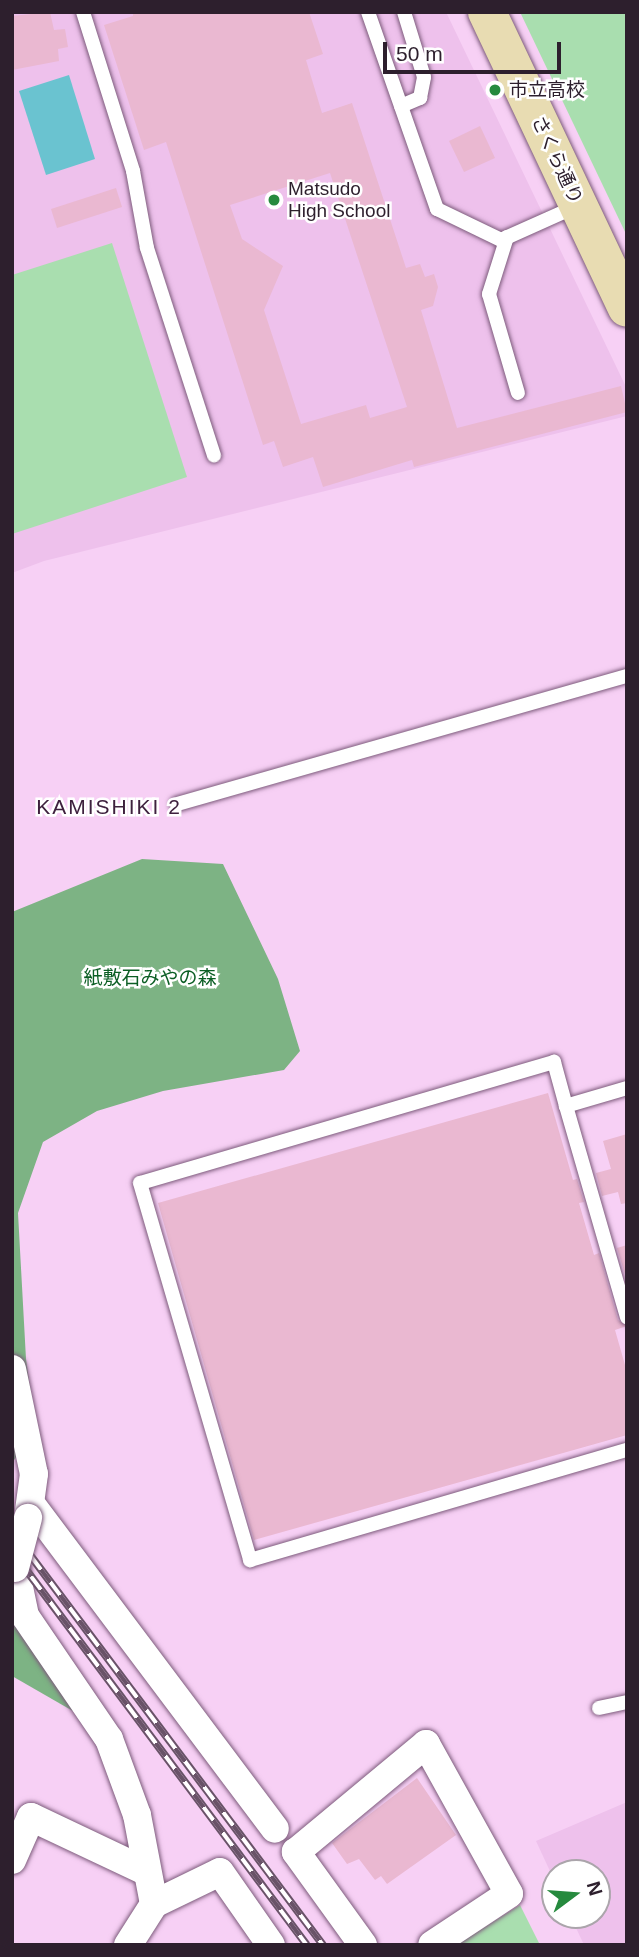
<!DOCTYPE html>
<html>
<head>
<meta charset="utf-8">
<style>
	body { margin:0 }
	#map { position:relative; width:639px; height:1957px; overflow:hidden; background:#f7d0f5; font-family:Arial,"Noto Sans JP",sans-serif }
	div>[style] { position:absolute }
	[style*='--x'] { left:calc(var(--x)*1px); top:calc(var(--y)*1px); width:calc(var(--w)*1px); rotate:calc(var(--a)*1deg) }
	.built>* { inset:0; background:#eec1ec }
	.green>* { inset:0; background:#a9deaf }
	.forest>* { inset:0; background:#7db384 }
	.water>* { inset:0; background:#6ac3d0 }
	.building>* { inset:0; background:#eab8d1 }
	.roads { filter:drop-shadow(0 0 2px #7d5b7c) drop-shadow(0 0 2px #7d5b7c) }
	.lane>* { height:14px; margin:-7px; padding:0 7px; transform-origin:7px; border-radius:7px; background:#fff }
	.street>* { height:28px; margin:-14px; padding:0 14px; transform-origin:14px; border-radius:14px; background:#fff }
	.secondary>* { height:38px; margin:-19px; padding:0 19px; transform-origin:19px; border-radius:19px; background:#e8dcb2 }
	.rail>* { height:8px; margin-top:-4px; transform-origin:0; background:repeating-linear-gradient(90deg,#fff 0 16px,#695368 0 32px); box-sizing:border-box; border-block:2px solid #695368 }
	.bridges { filter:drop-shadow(0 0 2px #7d5b7c) drop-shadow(0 0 2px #7d5b7c) }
	.street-bridge>* { height:28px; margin:-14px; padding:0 14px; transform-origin:14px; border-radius:14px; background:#fff }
	.dots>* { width:19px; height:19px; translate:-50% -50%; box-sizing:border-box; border:4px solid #fff; border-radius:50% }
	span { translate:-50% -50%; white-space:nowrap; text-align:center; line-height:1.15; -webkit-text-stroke:5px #fff; paint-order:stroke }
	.poi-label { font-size:19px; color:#2d1f2d }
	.left { translate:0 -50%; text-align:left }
	.street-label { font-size:19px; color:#2d1f2d }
	.park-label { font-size:19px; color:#0b5e24 }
	.neighbourhood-label { font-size:21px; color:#3e203e; letter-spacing:2px }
	.frame { position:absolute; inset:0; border:14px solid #2d1f2d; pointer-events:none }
	.north { position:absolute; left:541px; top:1859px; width:70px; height:70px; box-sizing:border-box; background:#fff; border:2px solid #aba5ab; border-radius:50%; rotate:74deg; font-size:19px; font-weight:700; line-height:28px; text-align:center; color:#2d1f2d }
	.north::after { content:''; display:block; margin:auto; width:24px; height:32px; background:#268a3e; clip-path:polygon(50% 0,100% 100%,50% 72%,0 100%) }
	.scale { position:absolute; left:383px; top:42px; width:178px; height:32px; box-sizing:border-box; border:4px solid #2d1f2d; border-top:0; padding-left:9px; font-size:21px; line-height:24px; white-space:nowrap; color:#2d1f2d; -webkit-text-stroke:5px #fff; paint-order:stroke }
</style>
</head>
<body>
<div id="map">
	<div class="built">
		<div style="clip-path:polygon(12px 12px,446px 12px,627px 389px,627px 416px,44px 561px,12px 573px)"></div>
		<div style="clip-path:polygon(627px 1802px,627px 1945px,584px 1945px,570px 1915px,597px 1915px,597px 1873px,555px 1873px,555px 1882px,536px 1841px)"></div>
	</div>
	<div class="green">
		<div style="clip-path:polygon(520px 12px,627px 12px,627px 236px)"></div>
		<div style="clip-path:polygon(112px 243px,187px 477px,12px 534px,12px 275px)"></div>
		<div style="clip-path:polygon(520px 1905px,540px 1945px,456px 1945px)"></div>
	</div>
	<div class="forest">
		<div style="clip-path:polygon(142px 859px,223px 864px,278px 979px,300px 1051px,284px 1070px,163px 1091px,97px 1111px,43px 1142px,18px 1213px,26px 1359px,36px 1429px,12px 1463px,12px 912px)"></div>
		<div style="clip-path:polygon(12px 1580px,118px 1737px,12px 1676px)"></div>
	</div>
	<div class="water">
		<div style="clip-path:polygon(69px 75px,95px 159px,46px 175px,19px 91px)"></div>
	</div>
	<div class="building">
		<div style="clip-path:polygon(50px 12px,54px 30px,65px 29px,68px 47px,58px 49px,59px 61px,12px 70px,12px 16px)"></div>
		<div style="clip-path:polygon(evenodd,133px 12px,309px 12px,323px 54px,306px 60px,322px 113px,352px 103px,406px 268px,420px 264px,425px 277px,434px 274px,438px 287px,433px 306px,421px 310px,457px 428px,621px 386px,627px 412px,414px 467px,412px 460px,323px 487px,313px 457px,283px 467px,274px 441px,263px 445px,166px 142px,144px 150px,104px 25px,133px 16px,133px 12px,330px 173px,407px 407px,370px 418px,366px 405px,301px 424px,264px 310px,283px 266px,242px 239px,230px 205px,330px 173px)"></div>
		<div style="clip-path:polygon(480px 126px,495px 158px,464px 172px,449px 141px)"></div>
		<div style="clip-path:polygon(116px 188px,122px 207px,57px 228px,51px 209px)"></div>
		<div style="clip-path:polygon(548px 1093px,573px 1180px,577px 1179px,584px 1202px,579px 1203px,594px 1255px,599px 1253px,618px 1320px,627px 1326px,615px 1330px,627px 1372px,627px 1435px,254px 1540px,158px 1203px)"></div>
		<div style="clip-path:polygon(627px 1134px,627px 1203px,621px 1204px,618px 1192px,602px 1196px,596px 1173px,611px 1169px,603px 1141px)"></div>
		<div style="clip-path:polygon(627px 1245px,627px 1281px,617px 1248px)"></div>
		<div style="clip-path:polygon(417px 1778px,456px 1835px,387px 1884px,381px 1876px,375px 1880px,359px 1859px,347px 1864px,332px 1843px)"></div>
	</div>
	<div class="roads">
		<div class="lane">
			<div style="--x:83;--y:12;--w:167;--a:72.5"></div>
			<div style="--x:133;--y:171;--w:78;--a:79.7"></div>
			<div style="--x:147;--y:248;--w:218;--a:72.1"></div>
			<div style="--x:368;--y:12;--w:209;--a:70.7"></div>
			<div style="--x:437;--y:209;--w:71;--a:25.8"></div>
			<div style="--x:501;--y:240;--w:83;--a:-24.1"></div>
			<div style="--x:401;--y:106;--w:21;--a:-23"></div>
			<div style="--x:420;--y:98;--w:21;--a:-79"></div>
			<div style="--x:424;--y:77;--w:68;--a:-107.1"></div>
			<div style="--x:507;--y:237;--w:60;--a:107.5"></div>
			<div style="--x:489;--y:294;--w:103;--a:73.7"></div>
			<div style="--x:177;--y:804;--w:468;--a:-15.9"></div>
			<div style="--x:627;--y:1088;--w:64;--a:163.6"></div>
			<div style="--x:566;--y:1106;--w:220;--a:73.9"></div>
			<div style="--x:566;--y:1106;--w:46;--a:-105.3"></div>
			<div style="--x:554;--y:1062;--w:431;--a:163.7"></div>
			<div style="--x:140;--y:1183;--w:393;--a:73.7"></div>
			<div style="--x:250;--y:1560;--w:393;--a:-16.3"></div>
			<div style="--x:599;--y:1708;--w:29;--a:-12"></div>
		</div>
		<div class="street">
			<div style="--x:12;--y:1369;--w:107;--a:78.2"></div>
			<div style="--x:34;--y:1474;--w:44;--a:97.8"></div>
			<div style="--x:31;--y:1504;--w:406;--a:53.1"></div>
			<div style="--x:15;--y:1568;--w:49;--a:78.2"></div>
			<div style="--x:25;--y:1616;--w:149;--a:55.7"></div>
			<div style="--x:109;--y:1739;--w:81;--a:69.8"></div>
			<div style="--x:137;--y:1815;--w:91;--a:79.2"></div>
			<div style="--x:12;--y:1860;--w:47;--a:-66.2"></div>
			<div style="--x:31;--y:1817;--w:126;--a:25.3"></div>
			<div style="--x:128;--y:1945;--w:49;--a:-57.6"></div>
			<div style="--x:154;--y:1904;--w:73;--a:-25.9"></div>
			<div style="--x:220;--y:1872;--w:89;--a:55.1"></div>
			<div style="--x:363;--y:1945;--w:115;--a:-125.8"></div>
			<div style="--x:296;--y:1852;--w:169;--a:-39.7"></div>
			<div style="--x:426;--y:1744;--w:171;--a:61"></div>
			<div style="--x:509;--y:1894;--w:92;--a:146.5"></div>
		</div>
		<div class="secondary">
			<div style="--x:487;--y:12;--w:327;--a:64.7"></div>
		</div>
	</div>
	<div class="rail">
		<div style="--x:12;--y:1531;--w:518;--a:53.09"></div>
		<div style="--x:12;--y:1551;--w:492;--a:53.2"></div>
	</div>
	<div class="bridges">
		<div class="street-bridge">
			<div style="--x:15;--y:1568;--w:52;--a:-75.4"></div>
		</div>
	</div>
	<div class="dots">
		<div style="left:495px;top:90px;background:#268a3e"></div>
		<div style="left:274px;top:200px;background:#268a3e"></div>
	</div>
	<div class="poi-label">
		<span class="left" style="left:509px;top:90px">市立高校</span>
		<span class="left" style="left:288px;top:200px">Matsudo<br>High School</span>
	</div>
	<div class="street-label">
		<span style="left:557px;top:160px;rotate:65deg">さくら通り</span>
	</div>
	<div class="park-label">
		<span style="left:150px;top:978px">紙敷石みやの森</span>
	</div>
	<div class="neighbourhood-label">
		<span style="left:109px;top:807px">KAMISHIKI 2</span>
	</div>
	<div class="frame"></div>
	<div class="north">N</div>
	<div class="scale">50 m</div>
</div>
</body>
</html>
